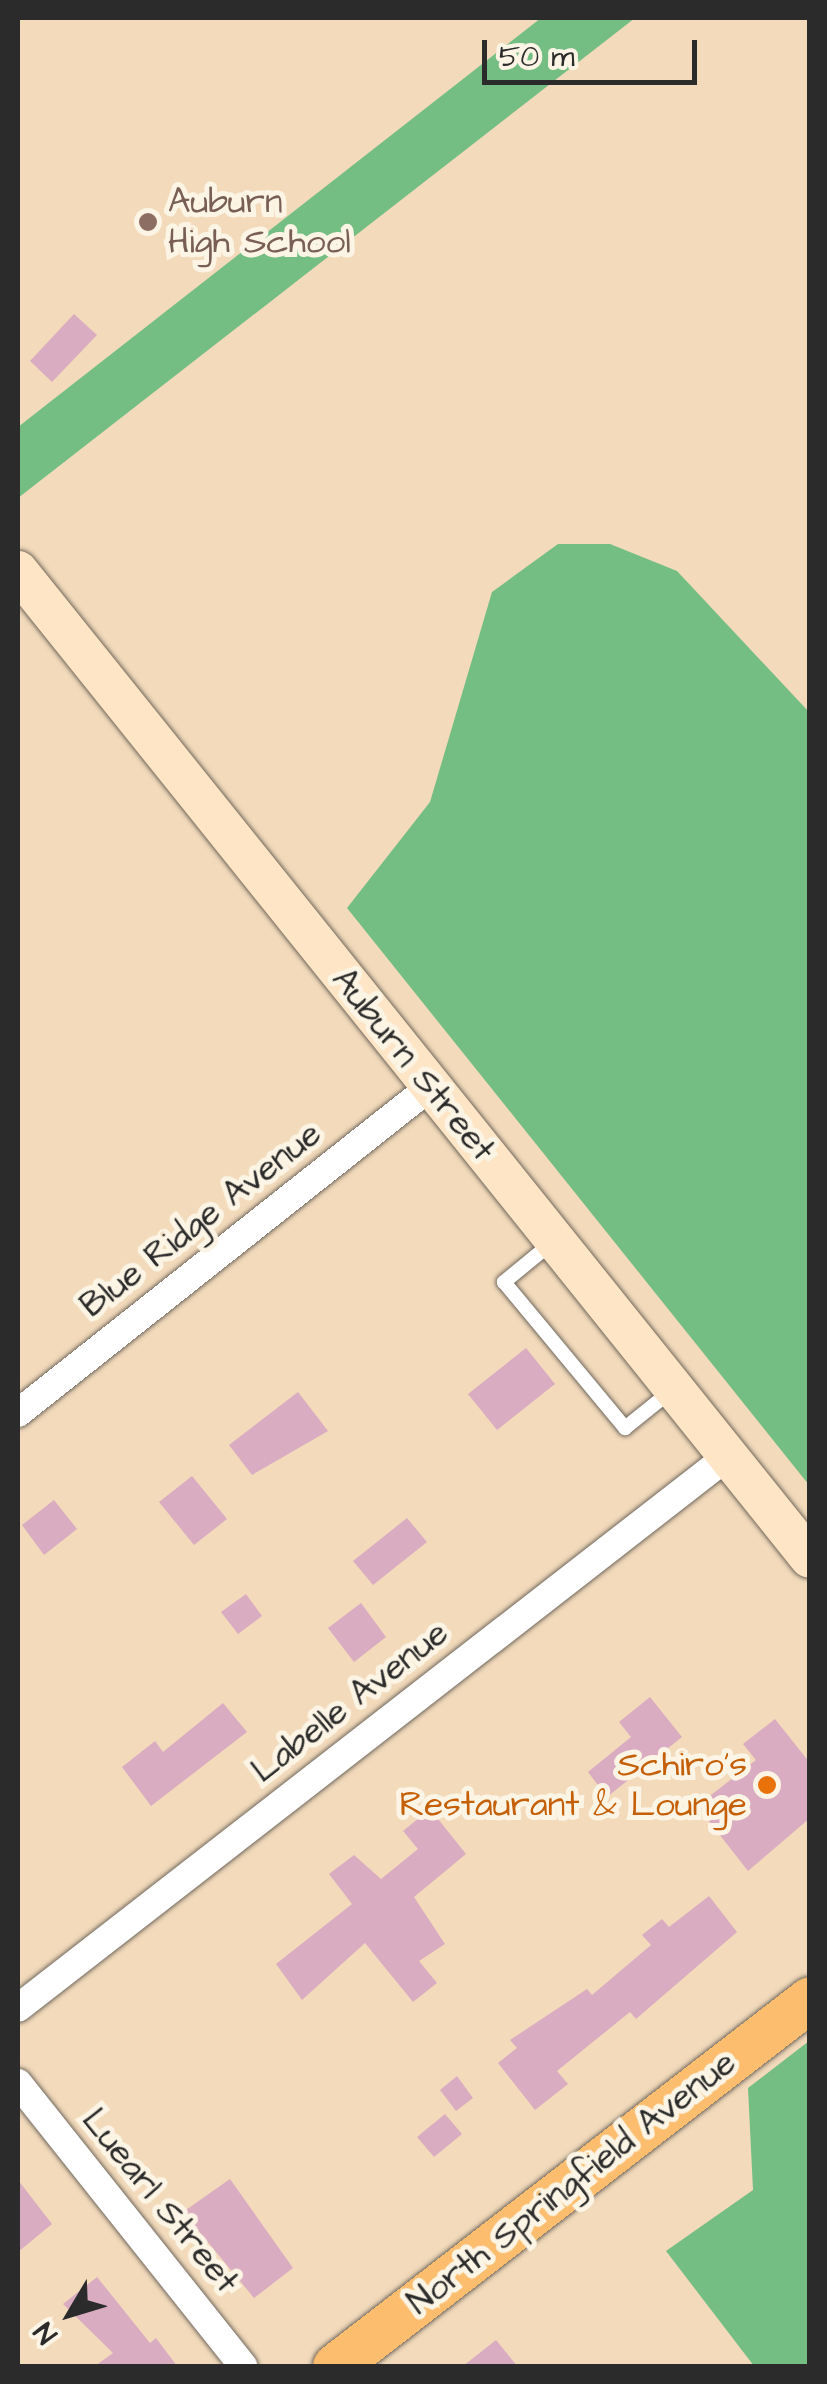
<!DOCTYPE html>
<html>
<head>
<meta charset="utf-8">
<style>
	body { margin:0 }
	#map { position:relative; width:827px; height:2384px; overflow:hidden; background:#f2dabb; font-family:"Architects Daughter",sans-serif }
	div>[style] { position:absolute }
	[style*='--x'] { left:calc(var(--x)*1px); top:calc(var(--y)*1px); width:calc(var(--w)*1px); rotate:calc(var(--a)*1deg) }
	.forest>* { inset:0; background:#74be84 }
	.building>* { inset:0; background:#daacc1 }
	.roads { filter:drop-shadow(0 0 2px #71685d) drop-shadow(0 0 2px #71685d) }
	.lane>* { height:14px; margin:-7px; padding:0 7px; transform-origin:7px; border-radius:7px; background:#fff }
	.street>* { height:28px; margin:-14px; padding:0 14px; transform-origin:14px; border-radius:14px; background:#fff }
	.secondary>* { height:40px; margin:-20px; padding:0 20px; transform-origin:20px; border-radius:20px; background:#fee5c5 }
	.primary>* { height:45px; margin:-22.5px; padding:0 22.5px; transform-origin:22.5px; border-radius:22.5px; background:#fcbd6f }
	.dots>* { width:28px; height:28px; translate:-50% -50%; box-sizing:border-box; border:5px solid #fcf5e5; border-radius:50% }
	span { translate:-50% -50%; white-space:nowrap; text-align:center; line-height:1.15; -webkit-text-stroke:10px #fcf5e5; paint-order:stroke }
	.education-label { font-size:35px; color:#785e54 }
	.left { translate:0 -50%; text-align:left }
	.street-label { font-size:35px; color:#2b2b2b }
	.food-label { font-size:35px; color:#c56008 }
	.right { translate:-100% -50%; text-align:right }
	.frame { position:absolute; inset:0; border:20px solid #2b2b2b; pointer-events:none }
	.north { position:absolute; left:20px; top:2264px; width:100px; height:100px; -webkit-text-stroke:8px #fcf5e5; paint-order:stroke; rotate:232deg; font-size:28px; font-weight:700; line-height:40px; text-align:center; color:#2b2b2b }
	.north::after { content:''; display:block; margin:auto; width:35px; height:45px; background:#2b2b2b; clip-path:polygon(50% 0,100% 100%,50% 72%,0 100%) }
	.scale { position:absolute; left:482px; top:40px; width:215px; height:45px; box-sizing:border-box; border:5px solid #2b2b2b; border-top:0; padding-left:12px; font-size:30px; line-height:35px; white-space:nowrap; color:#2b2b2b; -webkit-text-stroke:8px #fcf5e5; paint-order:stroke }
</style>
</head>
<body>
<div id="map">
	<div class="forest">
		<div style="clip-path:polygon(541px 18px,635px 18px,18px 498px,18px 427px)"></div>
		<div style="clip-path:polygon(558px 544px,610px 544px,677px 571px,809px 712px,809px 1485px,347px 908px,430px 802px,492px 592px)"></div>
		<div style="clip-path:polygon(809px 2041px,809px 2366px,754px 2366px,666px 2251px,753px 2190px,748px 2088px)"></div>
	</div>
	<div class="building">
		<div style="clip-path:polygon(74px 314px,97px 335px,52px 382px,30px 361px)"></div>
		<div style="clip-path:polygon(526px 1348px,555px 1384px,497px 1430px,468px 1394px)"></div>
		<div style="clip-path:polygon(298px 1392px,328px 1431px,252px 1475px,229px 1445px)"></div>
		<div style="clip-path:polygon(192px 1476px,227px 1519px,194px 1545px,159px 1502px)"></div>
		<div style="clip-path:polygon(54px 1500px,77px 1529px,44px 1555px,22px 1525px)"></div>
		<div style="clip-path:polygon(407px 1518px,427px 1542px,373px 1585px,353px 1561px)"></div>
		<div style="clip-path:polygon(246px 1594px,262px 1616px,238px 1634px,221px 1612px)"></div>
		<div style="clip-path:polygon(361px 1603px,386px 1637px,354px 1662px,328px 1628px)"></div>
		<div style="clip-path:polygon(650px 1697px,682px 1737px,607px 1797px,588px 1772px,631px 1737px,619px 1722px)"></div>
		<div style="clip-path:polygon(223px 1703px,247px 1732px,151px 1806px,122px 1767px,155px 1741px,163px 1752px)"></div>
		<div style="clip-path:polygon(775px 1719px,810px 1763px,810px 1818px,748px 1871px,697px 1806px,756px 1760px,743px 1744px)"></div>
		<div style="clip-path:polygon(430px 1809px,466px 1854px,414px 1897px,445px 1944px,419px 1961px,437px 1983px,413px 2002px,365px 1943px,302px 2000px,276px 1964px,352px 1904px,329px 1874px,354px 1855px,381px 1879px,418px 1849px,403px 1831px)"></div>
		<div style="clip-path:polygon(709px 1896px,737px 1932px,636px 2019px,630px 2012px,557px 2071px,568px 2084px,535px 2110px,498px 2063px,517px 2048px,510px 2040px,587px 1989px,592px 1995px,651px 1945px,642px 1935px,662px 1919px,669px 1927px)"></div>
		<div style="clip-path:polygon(457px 2076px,473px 2098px,456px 2111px,440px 2090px)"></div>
		<div style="clip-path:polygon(445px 2114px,462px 2134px,434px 2157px,417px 2137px)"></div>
		<div style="clip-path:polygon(230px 2179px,293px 2268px,254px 2298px,183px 2212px)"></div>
		<div style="clip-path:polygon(18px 2180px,52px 2224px,18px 2252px)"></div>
		<div style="clip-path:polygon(97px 2277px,150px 2343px,156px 2338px,177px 2366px,95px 2366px,113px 2353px,63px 2304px)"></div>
		<div style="clip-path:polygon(496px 2340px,517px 2366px,463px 2366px)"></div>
	</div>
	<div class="roads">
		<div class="lane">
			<div style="--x:554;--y:1241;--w:65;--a:140.6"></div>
			<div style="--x:504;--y:1282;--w:190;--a:50.3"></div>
			<div style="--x:625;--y:1428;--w:59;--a:-38.8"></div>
		</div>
		<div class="street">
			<div style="--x:18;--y:1413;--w:525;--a:-38.35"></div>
			<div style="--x:18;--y:2008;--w:899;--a:-37.86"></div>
			<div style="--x:18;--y:2083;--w:362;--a:51.5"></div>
		</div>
		<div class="secondary">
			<div style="--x:18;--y:571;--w:1265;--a:51.26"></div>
		</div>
		<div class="primary">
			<div style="--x:335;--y:2366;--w:600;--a:-37.69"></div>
		</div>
	</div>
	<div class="dots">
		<div style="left:148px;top:222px;background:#8d6e63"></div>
		<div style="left:767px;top:1785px;background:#e8710a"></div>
	</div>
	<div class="education-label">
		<span class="left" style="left:168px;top:222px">Auburn<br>High School</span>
	</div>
	<div class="street-label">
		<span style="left:413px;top:1065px;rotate:51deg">Auburn Street</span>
		<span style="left:201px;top:1220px;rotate:-38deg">Blue Ridge Avenue</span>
		<span style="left:350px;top:1702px;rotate:-38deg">Labelle Avenue</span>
		<span style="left:572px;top:2183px;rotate:-38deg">North Springfield Avenue</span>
		<span style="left:160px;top:2201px;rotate:51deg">Luearl Street</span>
	</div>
	<div class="food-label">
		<span class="right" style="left:747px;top:1785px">Schiro's<br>Restaurant &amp; Lounge</span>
	</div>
	<div class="frame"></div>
	<div class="north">N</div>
	<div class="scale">50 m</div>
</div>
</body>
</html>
